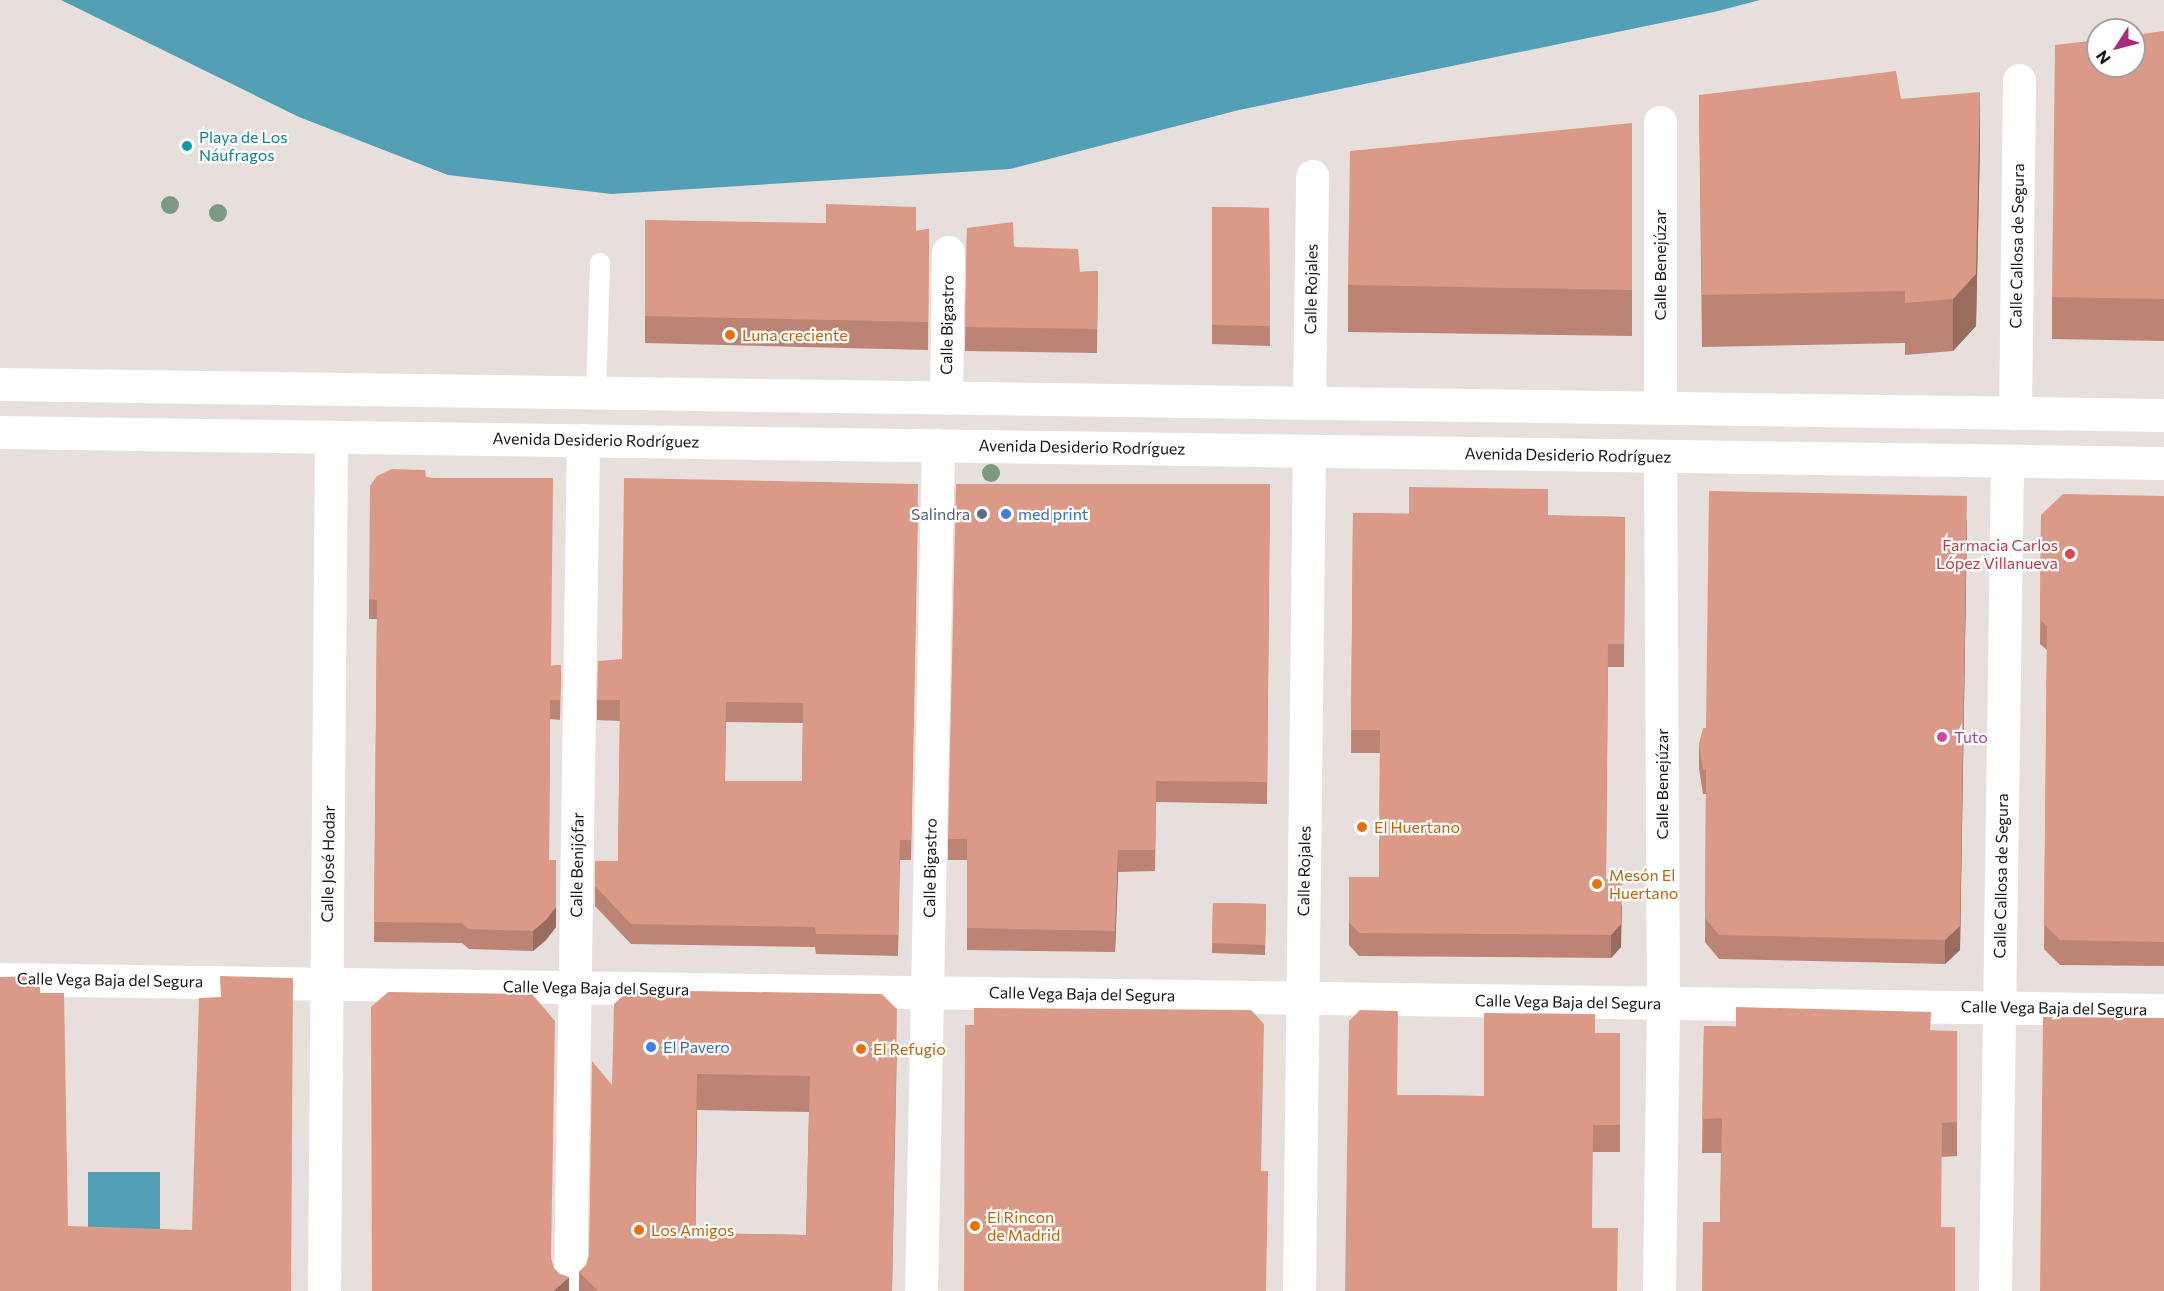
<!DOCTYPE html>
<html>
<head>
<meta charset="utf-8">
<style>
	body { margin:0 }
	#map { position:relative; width:2164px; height:1291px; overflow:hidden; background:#e7dfdb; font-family:Commissioner,sans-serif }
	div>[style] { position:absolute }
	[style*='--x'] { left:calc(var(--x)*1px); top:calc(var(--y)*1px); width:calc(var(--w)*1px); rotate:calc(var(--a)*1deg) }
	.water>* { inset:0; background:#539fb6 }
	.service>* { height:20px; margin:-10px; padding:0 10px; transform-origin:10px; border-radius:10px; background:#fff }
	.minor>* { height:33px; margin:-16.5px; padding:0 16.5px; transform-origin:16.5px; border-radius:16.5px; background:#fff }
	.tertiary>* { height:33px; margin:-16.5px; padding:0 16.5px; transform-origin:16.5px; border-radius:16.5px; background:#fff }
	.trees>* { width:18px; height:18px; margin:-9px; border-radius:50%; background:#7a9a83 }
	.wall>* { inset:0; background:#bc8474 }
	.shaded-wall>* { inset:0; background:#996c5e }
	.building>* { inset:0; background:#db9a87 }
	.dots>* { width:16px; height:16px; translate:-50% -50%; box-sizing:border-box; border:3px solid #fff; border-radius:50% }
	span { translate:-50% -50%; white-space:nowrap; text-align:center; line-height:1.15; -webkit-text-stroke:4.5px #fff; paint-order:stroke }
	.culture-label { font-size:16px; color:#0d838f }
	.left { translate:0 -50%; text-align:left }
	.street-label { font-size:16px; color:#191615 }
	.food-label { font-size:16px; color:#c56008 }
	.service-label { font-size:16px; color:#4e5e75 }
	.right { translate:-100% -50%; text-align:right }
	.shop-label { font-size:16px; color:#366cbe }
	.health-label { font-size:16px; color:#be3a42 }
	.hotel-label { font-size:16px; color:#b23c85 }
	.north { position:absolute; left:2086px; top:18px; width:60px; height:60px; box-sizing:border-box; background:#fff; border:2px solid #a3a2a1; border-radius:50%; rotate:234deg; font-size:16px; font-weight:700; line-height:24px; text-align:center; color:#191615 }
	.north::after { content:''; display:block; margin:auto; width:21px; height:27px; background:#a82b7c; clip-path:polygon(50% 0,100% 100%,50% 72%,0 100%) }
</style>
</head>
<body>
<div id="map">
	<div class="water">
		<div style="clip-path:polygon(61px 0,1760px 0,1714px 12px,1239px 110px,1010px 169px,612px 194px,448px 175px,299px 117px)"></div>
		<div style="clip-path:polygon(88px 1172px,160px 1172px,160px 1229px,88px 1229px)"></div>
	</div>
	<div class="service">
		<div style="--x:596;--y:392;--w:129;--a:-88.2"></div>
	</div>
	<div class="minor">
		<div style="--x:946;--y:398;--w:146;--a:-89.2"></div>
		<div style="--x:1309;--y:403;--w:227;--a:-89.2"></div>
		<div style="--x:1660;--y:407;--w:285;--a:-90"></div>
		<div style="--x:2015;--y:413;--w:333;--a:-89.3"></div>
		<div style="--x:0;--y:979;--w:2164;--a:0.82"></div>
		<div style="--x:324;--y:1291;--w:854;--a:-89.53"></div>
		<div style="--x:570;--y:1291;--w:851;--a:-89.12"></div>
		<div style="--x:921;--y:1291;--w:846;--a:-88.85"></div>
		<div style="--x:1299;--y:1291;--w:840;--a:-89.32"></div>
		<div style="--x:1659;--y:1291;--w:288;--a:-89.2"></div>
		<div style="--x:1663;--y:1003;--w:547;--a:-90.31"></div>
		<div style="--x:1995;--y:1291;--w:830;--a:-89.17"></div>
	</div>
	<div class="tertiary">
		<div style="--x:0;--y:384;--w:2164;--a:0.82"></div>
		<div style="--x:0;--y:432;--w:2164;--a:0.82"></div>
	</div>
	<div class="trees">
		<div style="left:170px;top:205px"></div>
		<div style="left:218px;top:213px"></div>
		<div style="left:991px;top:473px"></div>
	</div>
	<div class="wall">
		<div style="clip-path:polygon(2164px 31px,2164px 341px,2052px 339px,2052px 297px)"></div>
		<div style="clip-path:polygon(1699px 95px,1901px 99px,1980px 144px,1976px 326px,1953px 351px,1905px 355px,1905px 343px,1702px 347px)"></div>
		<div style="clip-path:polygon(1632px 123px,1632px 336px,1348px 332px,1348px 285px)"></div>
		<div style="clip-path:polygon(1212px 207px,1269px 208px,1270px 346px,1212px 344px)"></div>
		<div style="clip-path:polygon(645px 220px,916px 231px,929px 229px,928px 350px,645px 343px)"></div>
		<div style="clip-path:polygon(967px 228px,1080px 272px,1098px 271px,1097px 353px,965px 351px)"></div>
		<div style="clip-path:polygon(426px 477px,551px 666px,561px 665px,560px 720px,550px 719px,549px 860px,556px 927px,546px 940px,533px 951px,469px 949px,462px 943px,374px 942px,377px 619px,369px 619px,369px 599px)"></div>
		<div style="clip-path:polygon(1270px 484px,1267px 804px,1156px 802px,1155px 871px,1118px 872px,1115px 952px,967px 950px,967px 860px,948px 860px,948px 839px)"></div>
		<div style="clip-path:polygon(2164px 496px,2164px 966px,2060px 965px,2044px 949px,2047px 650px,2040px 644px,2041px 515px)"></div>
		<div style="clip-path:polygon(evenodd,918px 504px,911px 860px,900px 860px,898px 956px,816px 954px,815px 947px,631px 944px,595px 906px,595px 861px,618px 861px,620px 721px,597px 720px,597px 700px,622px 659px,918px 504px,726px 722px,803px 723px,802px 781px,725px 781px,726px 722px)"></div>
		<div style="clip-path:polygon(1353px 513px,1625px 517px,1624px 667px,1608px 667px,1606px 879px,1621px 947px,1611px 958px,1359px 956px,1349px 945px,1349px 877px,1379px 877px,1380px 753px,1351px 753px)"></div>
		<div style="clip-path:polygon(1967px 520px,1960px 950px,1945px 964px,1719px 959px,1705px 942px,1706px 794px,1703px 794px,1699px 768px,1699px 744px,1706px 728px)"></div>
		<div style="clip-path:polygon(1213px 903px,1266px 904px,1265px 955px,1212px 953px)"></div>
		<div style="clip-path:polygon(1704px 1026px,1957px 1031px,1957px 1156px,1942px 1157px,1720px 1222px,1721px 1153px,1702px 1153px)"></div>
		<div style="clip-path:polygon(1595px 1033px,1620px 1033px,1620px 1152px,1593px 1152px,1398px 1095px,1484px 1096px)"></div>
		<div style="clip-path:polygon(evenodd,897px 1045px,892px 1291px,579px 1291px,579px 1272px,586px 1265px,589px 1256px,612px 1085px,897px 1045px,697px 1110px,809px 1112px,806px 1235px,695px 1233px,697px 1110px)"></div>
	</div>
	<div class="shaded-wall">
		<div style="clip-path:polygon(1980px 92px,1980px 144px,1976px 326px,1953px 351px,1953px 299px)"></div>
		<div style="clip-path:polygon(1967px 520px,1960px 950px,1945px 964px,1945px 940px)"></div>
		<div style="clip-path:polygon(1118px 850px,1118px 872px,1115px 952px,1115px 931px)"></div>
		<div style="clip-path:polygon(556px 860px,556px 927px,546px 940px,533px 951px,533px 931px)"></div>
		<div style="clip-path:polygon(1622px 903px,1621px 947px,1611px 958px,1611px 935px)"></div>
		<div style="clip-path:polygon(697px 1074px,697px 1110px,695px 1269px,695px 1233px)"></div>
		<div style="clip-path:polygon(569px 1277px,569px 1291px,553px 1291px)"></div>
	</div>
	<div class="building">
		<div style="clip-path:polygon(2164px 31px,2164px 299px,2052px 297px,2055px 45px,2098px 40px,2098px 66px,2134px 66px,2134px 35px)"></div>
		<div style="clip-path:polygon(1896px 71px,1901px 99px,1980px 92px,1976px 274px,1953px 299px,1905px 303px,1905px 291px,1702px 295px,1699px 95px)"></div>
		<div style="clip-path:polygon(1632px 123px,1632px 290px,1348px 285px,1350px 151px)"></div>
		<div style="clip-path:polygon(826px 204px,916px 207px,916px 231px,929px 229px,928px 322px,645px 316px,645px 220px,826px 223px)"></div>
		<div style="clip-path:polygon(1212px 207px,1269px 208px,1270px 326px,1212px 325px)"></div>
		<div style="clip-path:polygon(1013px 222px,1014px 247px,1078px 249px,1080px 272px,1098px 271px,1097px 329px,965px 327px,967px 228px)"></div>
		<div style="clip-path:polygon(392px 469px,425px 470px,426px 477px,434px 478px,553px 478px,551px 666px,561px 665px,560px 700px,550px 700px,549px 860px,556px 860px,556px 907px,546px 920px,533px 931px,469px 929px,462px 923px,374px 922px,377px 600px,369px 599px,370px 486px,377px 476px)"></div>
		<div style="clip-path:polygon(evenodd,624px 478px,918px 484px,911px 840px,900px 840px,898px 935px,816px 934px,815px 927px,631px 924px,595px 886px,595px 861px,618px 861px,620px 700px,597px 700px,598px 661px,622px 659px,624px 478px,726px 702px,803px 703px,802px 781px,725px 781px,726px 702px)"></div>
		<div style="clip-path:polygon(956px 484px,1270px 484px,1267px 782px,1156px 781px,1155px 850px,1118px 850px,1115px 931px,967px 928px,967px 839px,948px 839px)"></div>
		<div style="clip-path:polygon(1409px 487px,1548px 489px,1548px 515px,1625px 517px,1624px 644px,1608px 644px,1606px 879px,1622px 880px,1621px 924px,1611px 935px,1359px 933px,1349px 922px,1349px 877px,1379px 877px,1380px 730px,1351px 730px,1353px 513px,1409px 514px)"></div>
		<div style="clip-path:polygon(1709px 491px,1967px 496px,1960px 926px,1945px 940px,1719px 935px,1705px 918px,1706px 770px,1703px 770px,1699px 744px,1703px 728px,1706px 728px)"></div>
		<div style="clip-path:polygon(2063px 494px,2164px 496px,2164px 942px,2060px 940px,2044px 924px,2047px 626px,2040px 620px,2041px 515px)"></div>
		<div style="clip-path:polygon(1213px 903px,1266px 904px,1265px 945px,1212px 943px)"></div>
		<div style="clip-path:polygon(40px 976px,40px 993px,64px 993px,68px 1226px,192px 1230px,199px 998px,221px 997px,220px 976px,293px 978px,291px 1291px,0 1291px,0 977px)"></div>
		<div style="clip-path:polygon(evenodd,629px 990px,882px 994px,897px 1009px,892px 1291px,598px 1291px,579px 1272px,586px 1265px,589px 1256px,592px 1061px,612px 1085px,614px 1004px,629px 990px,697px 1074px,810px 1076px,806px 1235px,695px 1233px,697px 1074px)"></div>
		<div style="clip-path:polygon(388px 992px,532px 994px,555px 1021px,551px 1258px,554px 1268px,560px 1274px,569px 1277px,553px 1291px,372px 1291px,371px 1007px)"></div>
		<div style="clip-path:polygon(1736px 1007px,1931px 1012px,1930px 1031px,1957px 1031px,1957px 1122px,1942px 1123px,1941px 1227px,1955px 1227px,1955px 1291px,1702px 1291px,1703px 1222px,1720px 1222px,1722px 1118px,1702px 1119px,1704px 1026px,1736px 1027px)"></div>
		<div style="clip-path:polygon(974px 1008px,1251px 1010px,1264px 1024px,1261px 1171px,1268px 1171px,1266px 1291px,964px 1291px,965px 1025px,974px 1025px)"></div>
		<div style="clip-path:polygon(1360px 1010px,1398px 1011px,1397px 1095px,1484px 1096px,1484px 1013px,1595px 1014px,1595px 1033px,1620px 1033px,1620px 1125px,1593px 1125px,1592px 1228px,1618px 1228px,1617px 1291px,1345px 1291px,1349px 1021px)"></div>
		<div style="clip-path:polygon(2043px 1017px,2164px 1018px,2164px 1291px,2040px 1291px)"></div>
	</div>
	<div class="dots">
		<div style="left:187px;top:146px;background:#0f9aa8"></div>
		<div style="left:730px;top:335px;background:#e8710a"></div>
		<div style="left:982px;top:514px;background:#5c6f8a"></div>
		<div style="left:1006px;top:514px;background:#3f7fe0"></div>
		<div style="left:2070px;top:554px;background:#e0444e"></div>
		<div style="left:1942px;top:737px;background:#d1479c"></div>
		<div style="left:1362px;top:827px;background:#e8710a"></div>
		<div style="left:1597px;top:884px;background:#e8710a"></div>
		<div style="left:651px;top:1047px;background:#3f7fe0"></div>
		<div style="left:861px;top:1049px;background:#e8710a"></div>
		<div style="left:975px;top:1226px;background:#e8710a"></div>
		<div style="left:639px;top:1230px;background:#e8710a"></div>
	</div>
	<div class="culture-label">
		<span class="left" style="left:199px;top:146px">Playa de Los<br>Náufragos</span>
	</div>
	<div class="street-label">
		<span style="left:2017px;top:246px;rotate:-89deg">Calle Callosa de Segura</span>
		<span style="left:1660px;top:265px;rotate:-90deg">Calle Benejúzar</span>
		<span style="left:1311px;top:289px;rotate:-89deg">Calle Rojales</span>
		<span style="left:947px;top:325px;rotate:-89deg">Calle Bigastro</span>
		<span style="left:596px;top:440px;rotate:1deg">Avenida Desiderio Rodríguez</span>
		<span style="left:1082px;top:447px;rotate:1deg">Avenida Desiderio Rodríguez</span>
		<span style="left:1568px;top:455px;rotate:1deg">Avenida Desiderio Rodríguez</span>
		<span style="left:1662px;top:784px;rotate:-90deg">Calle Benejúzar</span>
		<span style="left:328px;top:864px;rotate:-89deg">Calle José Hodar</span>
		<span style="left:577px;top:865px;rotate:-89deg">Calle Benijófar</span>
		<span style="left:930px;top:868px;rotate:-89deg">Calle Bigastro</span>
		<span style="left:1304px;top:871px;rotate:-89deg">Calle Rojales</span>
		<span style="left:2001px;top:876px;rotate:-89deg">Calle Callosa de Segura</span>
		<span style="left:110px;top:980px;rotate:1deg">Calle Vega Baja del Segura</span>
		<span style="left:596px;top:988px;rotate:1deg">Calle Vega Baja del Segura</span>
		<span style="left:1082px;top:994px;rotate:1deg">Calle Vega Baja del Segura</span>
		<span style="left:1568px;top:1002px;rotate:1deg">Calle Vega Baja del Segura</span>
		<span style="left:2054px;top:1008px;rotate:1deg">Calle Vega Baja del Segura</span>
	</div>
	<div class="food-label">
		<span class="left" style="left:742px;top:335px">Luna creciente</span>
		<span class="left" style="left:1374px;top:827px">El Huertano</span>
		<span class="left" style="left:1609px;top:884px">Mesón El<br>Huertano</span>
		<span class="left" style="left:873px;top:1049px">El Refugio</span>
		<span class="left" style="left:987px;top:1226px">El Rincon<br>de Madrid</span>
		<span class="left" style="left:651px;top:1230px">Los Amigos</span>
	</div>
	<div class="service-label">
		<span class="right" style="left:970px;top:514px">Salindra</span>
	</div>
	<div class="shop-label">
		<span class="left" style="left:1018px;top:514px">med print</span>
		<span class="left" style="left:663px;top:1047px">El Pavero</span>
	</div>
	<div class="health-label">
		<span class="right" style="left:2058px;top:554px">Farmacia Carlos<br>López Villanueva</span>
	</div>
	<div class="hotel-label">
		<span class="left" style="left:1954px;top:737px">Tuto</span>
	</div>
	<div class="north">N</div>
</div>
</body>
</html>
